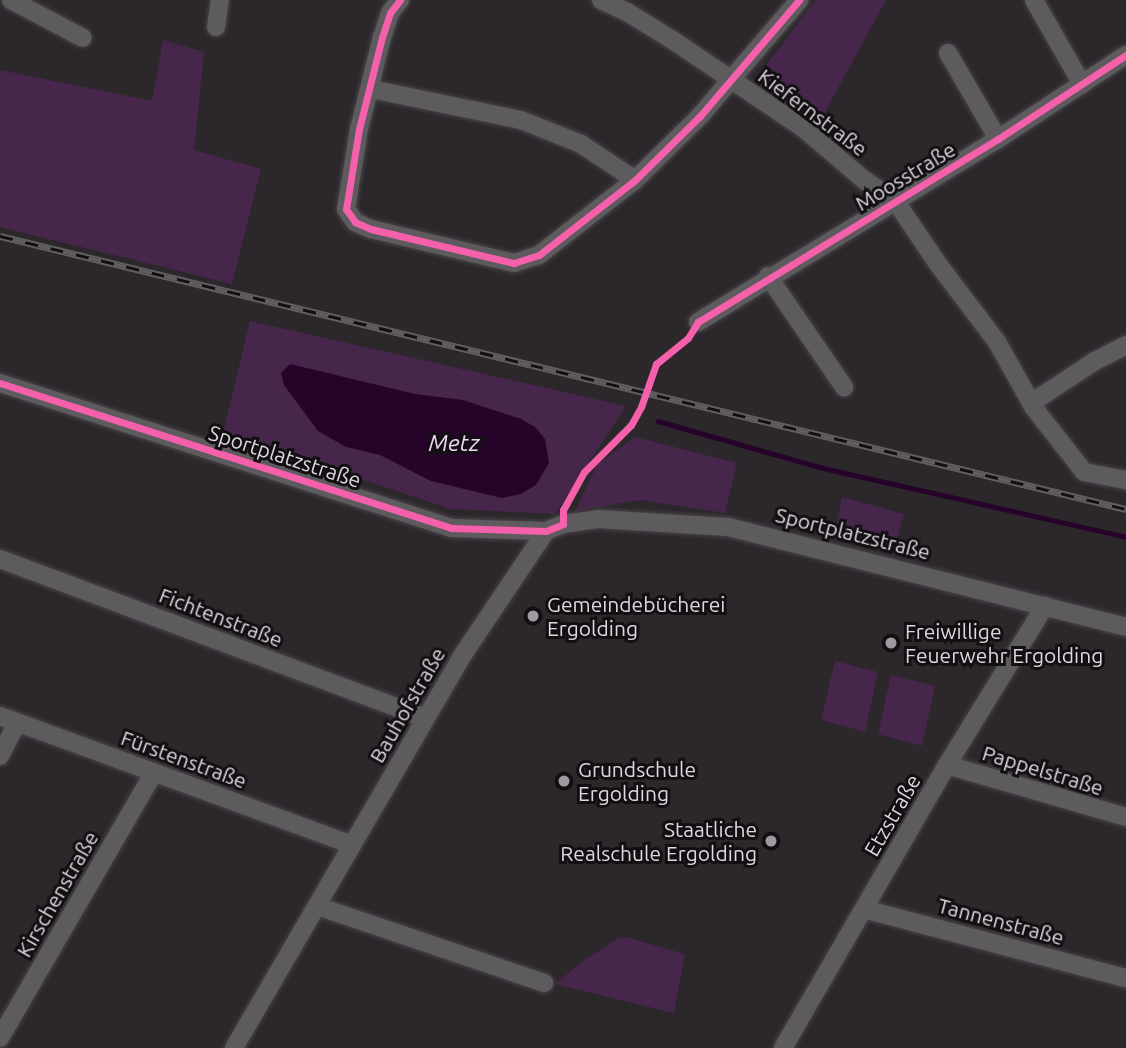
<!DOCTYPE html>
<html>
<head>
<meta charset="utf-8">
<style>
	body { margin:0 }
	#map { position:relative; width:1126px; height:1048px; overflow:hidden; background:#2b272b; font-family:Ubuntu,sans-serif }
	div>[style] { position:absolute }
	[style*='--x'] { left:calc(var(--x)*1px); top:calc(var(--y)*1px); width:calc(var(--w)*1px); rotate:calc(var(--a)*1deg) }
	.green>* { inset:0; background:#47264b }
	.water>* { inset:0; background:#26042a }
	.stream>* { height:4.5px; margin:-2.25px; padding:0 2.25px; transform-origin:2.25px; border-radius:2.25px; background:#26042a }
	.roads { filter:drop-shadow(0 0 2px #474448) drop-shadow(0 0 2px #474448) }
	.minor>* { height:18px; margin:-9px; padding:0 9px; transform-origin:9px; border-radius:9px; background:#5e5b5e }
	.rail>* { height:7px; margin-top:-3.5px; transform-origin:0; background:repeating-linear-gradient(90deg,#120f13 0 13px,#615e61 0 26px); box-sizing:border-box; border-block:2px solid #615e61 }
	.cycleway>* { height:7px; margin:-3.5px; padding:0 3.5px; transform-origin:3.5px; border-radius:3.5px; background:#f560ab }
	.dots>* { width:19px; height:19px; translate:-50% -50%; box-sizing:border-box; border:4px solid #120f13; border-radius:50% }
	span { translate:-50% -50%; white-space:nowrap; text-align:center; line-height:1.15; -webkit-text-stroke:6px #120f13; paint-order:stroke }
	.street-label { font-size:21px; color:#ddd8dd }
	.poi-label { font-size:21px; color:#ddd8dd }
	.left { translate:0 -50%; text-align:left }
	.right { translate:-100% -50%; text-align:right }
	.water-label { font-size:23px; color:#f3d3f6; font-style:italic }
</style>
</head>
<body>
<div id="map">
	<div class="green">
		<div style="clip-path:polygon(816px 0,886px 0,818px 125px,756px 78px)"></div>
		<div style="clip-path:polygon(163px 40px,204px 52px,194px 150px,261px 169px,232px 284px,0 227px,0 70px,152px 101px)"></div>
		<div style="clip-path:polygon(250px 321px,626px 406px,555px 514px,451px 509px,223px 433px)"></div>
		<div style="clip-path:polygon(635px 437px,737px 463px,725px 513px,640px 500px,575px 511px,597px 465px)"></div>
		<div style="clip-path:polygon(842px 497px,904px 514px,894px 552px,834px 537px)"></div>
		<div style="clip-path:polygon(835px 661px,878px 672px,865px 732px,821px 720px)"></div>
		<div style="clip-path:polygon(891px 675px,935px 686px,922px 746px,878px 734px)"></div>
		<div style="clip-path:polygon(626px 937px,685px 954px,674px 1013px,555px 984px,583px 961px,617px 939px)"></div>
	</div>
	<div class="water">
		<div style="clip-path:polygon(290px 364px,415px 394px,463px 400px,521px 419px,535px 427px,545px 439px,549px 463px,536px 485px,521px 494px,502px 498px,431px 481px,380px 455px,346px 447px,318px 431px,284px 385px,281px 373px)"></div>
	</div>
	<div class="stream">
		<div style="--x:658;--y:421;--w:167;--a:15.9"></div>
		<div style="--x:819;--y:467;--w:315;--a:12.8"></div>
	</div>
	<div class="roads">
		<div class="minor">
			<div style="--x:11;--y:0;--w:81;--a:27.8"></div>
			<div style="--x:400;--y:0;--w:16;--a:128"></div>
			<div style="--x:390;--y:13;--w:25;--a:108"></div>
			<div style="--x:382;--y:37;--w:95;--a:104"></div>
			<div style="--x:359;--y:129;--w:81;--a:99.2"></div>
			<div style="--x:346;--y:209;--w:16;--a:55"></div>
			<div style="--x:355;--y:222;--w:17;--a:24"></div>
			<div style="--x:371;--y:229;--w:147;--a:13.4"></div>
			<div style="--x:514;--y:263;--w:26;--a:-18"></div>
			<div style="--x:539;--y:255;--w:122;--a:-38"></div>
			<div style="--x:635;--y:180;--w:91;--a:-44.6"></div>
			<div style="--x:700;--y:116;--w:153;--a:-49.5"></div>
			<div style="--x:601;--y:0;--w:29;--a:25"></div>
			<div style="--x:627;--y:12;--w:55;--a:31.7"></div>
			<div style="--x:674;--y:41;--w:156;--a:34"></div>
			<div style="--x:803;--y:128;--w:79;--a:40.4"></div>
			<div style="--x:863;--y:179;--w:40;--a:34.9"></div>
			<div style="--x:896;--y:202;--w:75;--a:55.9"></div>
			<div style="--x:938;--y:264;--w:98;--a:52.9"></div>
			<div style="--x:997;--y:342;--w:76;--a:60.7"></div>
			<div style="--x:1034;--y:408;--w:81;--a:52"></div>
			<div style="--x:1084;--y:472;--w:43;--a:10.8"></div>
			<div style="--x:1034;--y:0;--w:97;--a:60.3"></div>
			<div style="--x:216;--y:27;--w:27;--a:-82"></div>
			<div style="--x:948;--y:53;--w:99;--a:59.8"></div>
			<div style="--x:371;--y:89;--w:153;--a:11.7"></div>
			<div style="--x:521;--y:120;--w:65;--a:21.8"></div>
			<div style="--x:581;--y:144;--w:65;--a:33.7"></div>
			<div style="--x:768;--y:276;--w:135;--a:55.6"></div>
			<div style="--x:698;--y:322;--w:351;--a:-31.4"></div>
			<div style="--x:998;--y:139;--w:153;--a:-33.3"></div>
			<div style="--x:0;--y:383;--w:474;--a:17.8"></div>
			<div style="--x:451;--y:528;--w:95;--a:1.8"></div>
			<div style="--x:546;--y:531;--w:18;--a:-22"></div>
			<div style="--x:563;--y:524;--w:35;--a:-8"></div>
			<div style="--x:598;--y:519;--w:130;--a:3.5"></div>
			<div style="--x:728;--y:527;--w:410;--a:14.1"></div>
			<div style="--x:1031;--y:403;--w:77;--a:-33.3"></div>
			<div style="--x:1095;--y:361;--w:35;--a:-27"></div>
			<div style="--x:0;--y:559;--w:454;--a:20.5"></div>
			<div style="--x:0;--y:716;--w:375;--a:20.1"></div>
			<div style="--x:0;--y:756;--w:38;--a:-63"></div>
			<div style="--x:947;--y:765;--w:186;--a:16.2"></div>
			<div style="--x:317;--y:906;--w:240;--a:18.7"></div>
			<div style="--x:864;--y:909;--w:271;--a:14.8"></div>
			<div style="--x:0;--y:1038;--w:307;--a:-59.9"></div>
			<div style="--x:234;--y:1048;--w:457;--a:-59.8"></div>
			<div style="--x:464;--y:653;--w:147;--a:-56.1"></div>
			<div style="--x:783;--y:1048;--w:327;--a:-59.9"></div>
			<div style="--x:947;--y:765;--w:187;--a:-58.4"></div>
		</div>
	</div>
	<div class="rail">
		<div style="--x:0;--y:236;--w:1159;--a:13.63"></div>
	</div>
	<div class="cycleway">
		<div style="--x:400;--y:0;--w:16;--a:128"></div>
		<div style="--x:390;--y:13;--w:25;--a:108"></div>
		<div style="--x:382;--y:37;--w:95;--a:104"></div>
		<div style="--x:359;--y:129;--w:81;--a:99.2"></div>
		<div style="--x:346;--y:209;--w:16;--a:55"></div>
		<div style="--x:355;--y:222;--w:17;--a:24"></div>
		<div style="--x:371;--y:229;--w:147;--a:13.4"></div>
		<div style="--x:514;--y:263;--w:26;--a:-18"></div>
		<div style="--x:539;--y:255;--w:122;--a:-38"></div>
		<div style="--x:635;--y:180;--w:91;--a:-44.6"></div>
		<div style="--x:700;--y:116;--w:153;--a:-49.5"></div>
		<div style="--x:0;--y:383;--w:474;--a:17.8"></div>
		<div style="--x:451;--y:528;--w:95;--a:1.8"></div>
		<div style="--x:546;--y:531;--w:18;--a:-22"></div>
		<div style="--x:563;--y:524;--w:14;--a:-90"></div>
		<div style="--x:563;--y:510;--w:43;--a:-61.1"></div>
		<div style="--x:584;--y:472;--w:66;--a:-45"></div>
		<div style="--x:631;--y:425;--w:21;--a:-61"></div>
		<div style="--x:641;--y:407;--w:46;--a:-70.8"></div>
		<div style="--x:656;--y:364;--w:41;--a:-39.1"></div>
		<div style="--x:688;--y:338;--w:19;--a:-58"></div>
		<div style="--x:698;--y:322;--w:351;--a:-31.4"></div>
		<div style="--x:998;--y:139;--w:153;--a:-33.3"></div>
	</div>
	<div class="dots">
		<div style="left:533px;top:616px;background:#9f9a9f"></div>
		<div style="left:891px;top:643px;background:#9f9a9f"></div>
		<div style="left:564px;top:781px;background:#9f9a9f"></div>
		<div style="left:771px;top:841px;background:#9f9a9f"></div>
	</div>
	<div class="street-label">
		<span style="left:813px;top:112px;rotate:37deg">Kiefernstraße</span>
		<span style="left:905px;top:176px;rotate:-31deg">Moosstraße</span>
		<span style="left:285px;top:456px;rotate:18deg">Sportplatzstraße</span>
		<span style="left:853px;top:533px;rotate:14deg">Sportplatzstraße</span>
		<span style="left:221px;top:617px;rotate:21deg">Fichtenstraße</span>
		<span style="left:407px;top:705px;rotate:-60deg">Bauhofstraße</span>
		<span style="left:184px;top:759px;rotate:20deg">Fürstenstraße</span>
		<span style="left:1043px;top:770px;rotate:17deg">Pappelstraße</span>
		<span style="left:892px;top:815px;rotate:-60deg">Etzstraße</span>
		<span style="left:57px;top:894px;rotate:-60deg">Kirschenstraße</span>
		<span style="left:1001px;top:921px;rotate:15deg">Tannenstraße</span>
	</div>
	<div class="poi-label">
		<span class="left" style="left:547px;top:616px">Gemeindebücherei<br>Ergolding</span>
		<span class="left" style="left:905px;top:643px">Freiwillige<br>Feuerwehr Ergolding</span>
		<span class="left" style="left:578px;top:781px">Grundschule<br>Ergolding</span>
		<span class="right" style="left:757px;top:841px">Staatliche<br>Realschule Ergolding</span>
	</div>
	<div class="water-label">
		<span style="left:454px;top:443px">Metz</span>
	</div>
</div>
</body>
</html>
